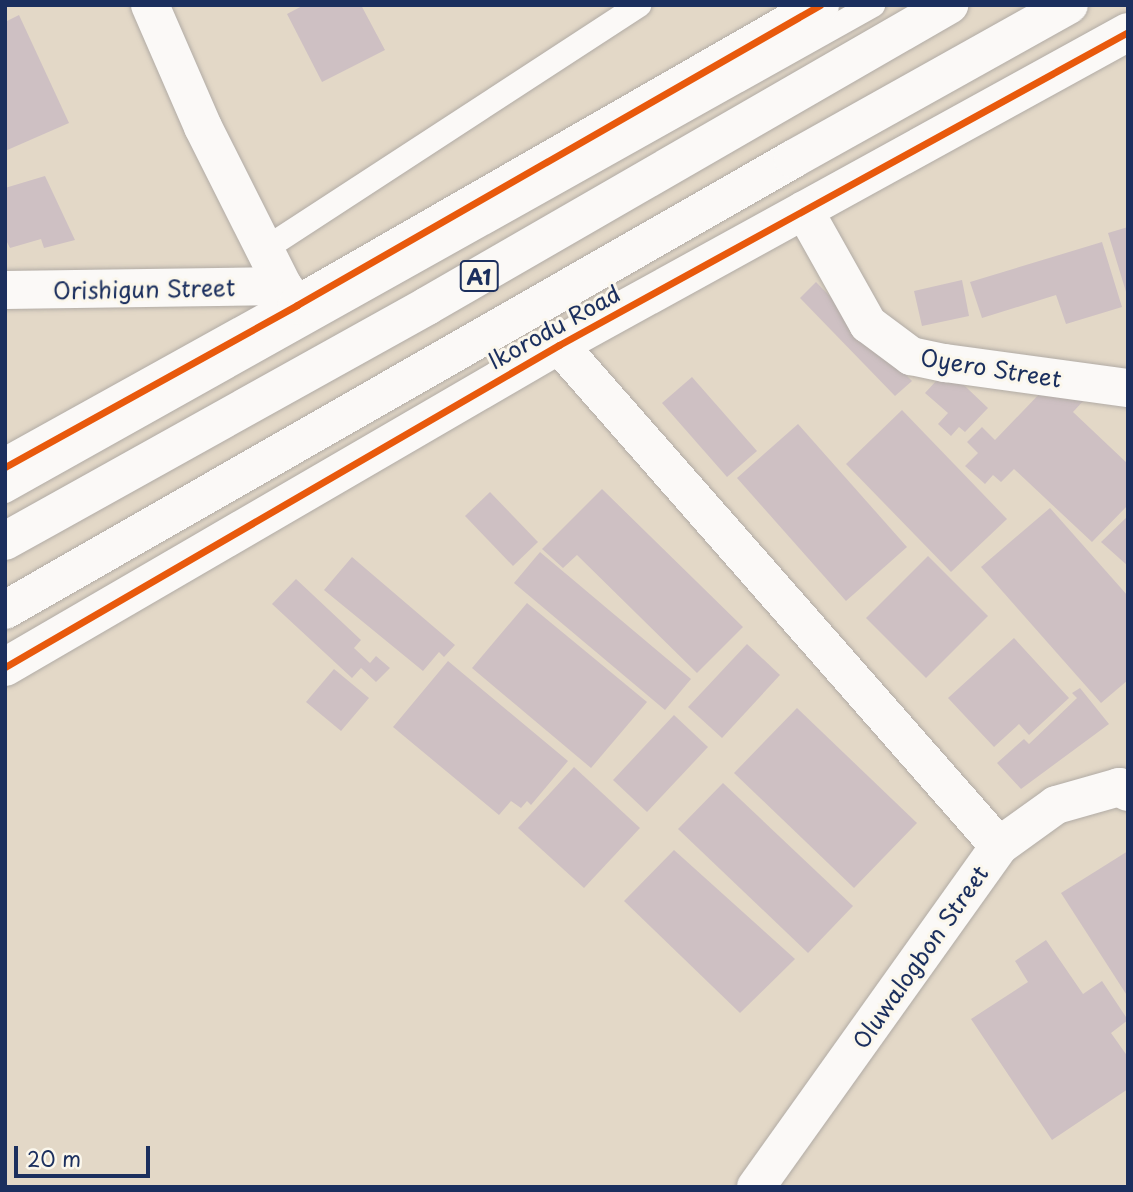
<!DOCTYPE html>
<html>
<head>
<meta charset="utf-8">
<style>
	body { margin:0 }
	#map { position:relative; width:1133px; height:1192px; overflow:hidden; background:#e3d8c7; font-family:"Playpen Sans",sans-serif }
	div>[style] { position:absolute }
	[style*='--x'] { left:calc(var(--x)*1px); top:calc(var(--y)*1px); width:calc(var(--w)*1px); rotate:calc(var(--a)*1deg) }
	.building>* { inset:0; background:#cec0c3 }
	.roads { filter:drop-shadow(0 0 2px #b1aba5) drop-shadow(0 0 2px #b1aba5) }
	.service>* { height:24px; margin:-12px; padding:0 12px; transform-origin:12px; border-radius:12px; background:#fbf9f7 }
	.minor>* { height:38px; margin:-19px; padding:0 19px; transform-origin:19px; border-radius:19px; background:#fbf9f7 }
	.tertiary>* { height:38px; margin:-19px; padding:0 19px; transform-origin:19px; border-radius:19px; background:#fbf9f7 }
	.motorway>* { height:38px; margin:-19px; padding:0 19px; transform-origin:19px; border-radius:19px; background:#fbf9f7 }
	.cycleway>* { height:7px; margin:-3.5px; padding:0 3.5px; transform-origin:3.5px; border-radius:3.5px; background:#e8590c }
	span { translate:-50% -50%; white-space:nowrap; text-align:center; line-height:1.15; -webkit-text-stroke:6px #fbf7ec; paint-order:stroke }
	.shield-label span { padding:2px 5px; background:#fbf7ec; border:2px solid; border-radius:5px; -webkit-text-stroke-width:0 }
	.shield-label { font-size:21px; color:#1b2f5e; font-weight:700 }
	.street-label { font-size:23px; color:#1b2f5e }
	.frame { position:absolute; inset:0; border:7px solid #1b2f5e; pointer-events:none }
	.scale { position:absolute; left:14px; top:1146px; width:136px; height:32px; box-sizing:border-box; border:4px solid #1b2f5e; border-top:0; padding-left:9px; font-size:21px; line-height:24px; white-space:nowrap; color:#1b2f5e; -webkit-text-stroke:5px #fbf7ec; paint-order:stroke }
</style>
</head>
<body>
<div id="map">
	<div class="building">
		<div style="clip-path:polygon(304px 5px,361px 5px,385px 50px,322px 82px,287px 14px)"></div>
		<div style="clip-path:polygon(19px 15px,69px 123px,5px 151px,5px 22px)"></div>
		<div style="clip-path:polygon(45px 176px,75px 240px,44px 248px,41px 239px,10px 248px,5px 238px,5px 188px)"></div>
		<div style="clip-path:polygon(1128px 227px,1128px 295px,1127px 295px,1108px 233px)"></div>
		<div style="clip-path:polygon(1102px 242px,1122px 307px,1066px 324px,1056px 295px,982px 318px,970px 282px)"></div>
		<div style="clip-path:polygon(962px 280px,969px 316px,922px 326px,914px 291px)"></div>
		<div style="clip-path:polygon(816px 282px,912px 381px,895px 396px,800px 298px)"></div>
		<div style="clip-path:polygon(947px 369px,988px 408px,965px 432px,959px 427px,951px 436px,938px 424px,948px 413px,925px 393px)"></div>
		<div style="clip-path:polygon(692px 377px,757px 451px,727px 477px,662px 403px)"></div>
		<div style="clip-path:polygon(1045px 388px,1084px 400px,1073px 412px,1128px 464px,1128px 505px,1092px 542px,1014px 469px,1001px 482px,993px 475px,985px 484px,965px 466px,978px 453px,967px 442px,982px 427px,995px 440px)"></div>
		<div style="clip-path:polygon(902px 410px,1007px 519px,951px 572px,846px 464px)"></div>
		<div style="clip-path:polygon(798px 424px,907px 547px,846px 601px,737px 478px)"></div>
		<div style="clip-path:polygon(602px 489px,743px 627px,697px 673px,577px 555px,563px 568px,542px 549px)"></div>
		<div style="clip-path:polygon(490px 492px,538px 542px,513px 566px,465px 516px)"></div>
		<div style="clip-path:polygon(1050px 508px,1128px 596px,1128px 680px,1101px 703px,981px 567px)"></div>
		<div style="clip-path:polygon(1128px 516px,1128px 566px,1101px 542px)"></div>
		<div style="clip-path:polygon(540px 552px,691px 679px,665px 710px,514px 583px)"></div>
		<div style="clip-path:polygon(928px 556px,988px 616px,926px 678px,866px 618px)"></div>
		<div style="clip-path:polygon(352px 557px,455px 645px,444px 657px,439px 652px,423px 671px,324px 590px)"></div>
		<div style="clip-path:polygon(296px 579px,361px 640px,354px 648px,370px 663px,376px 656px,390px 668px,376px 682px,361px 668px,352px 678px,272px 604px)"></div>
		<div style="clip-path:polygon(527px 603px,647px 702px,591px 768px,472px 668px)"></div>
		<div style="clip-path:polygon(1014px 638px,1069px 698px,1029px 735px,1019px 724px,994px 747px,948px 698px)"></div>
		<div style="clip-path:polygon(747px 644px,780px 675px,722px 738px,688px 707px)"></div>
		<div style="clip-path:polygon(448px 661px,568px 761px,531px 805px,527px 801px,521px 808px,511px 801px,499px 815px,393px 727px)"></div>
		<div style="clip-path:polygon(334px 669px,369px 698px,341px 731px,306px 702px)"></div>
		<div style="clip-path:polygon(1080px 688px,1109px 724px,1021px 789px,997px 763px,1024px 739px,1029px 744px,1077px 698px,1072px 693px)"></div>
		<div style="clip-path:polygon(797px 708px,917px 823px,854px 888px,734px 773px)"></div>
		<div style="clip-path:polygon(674px 715px,708px 747px,647px 812px,613px 780px)"></div>
		<div style="clip-path:polygon(574px 767px,640px 828px,584px 888px,518px 828px)"></div>
		<div style="clip-path:polygon(723px 783px,853px 906px,808px 953px,678px 829px)"></div>
		<div style="clip-path:polygon(674px 850px,795px 959px,740px 1013px,624px 901px)"></div>
		<div style="clip-path:polygon(1128px 851px,1128px 997px,1061px 893px)"></div>
		<div style="clip-path:polygon(1046px 940px,1083px 994px,1102px 981px,1128px 1020px,1111px 1033px,1128px 1057px,1128px 1089px,1052px 1140px,971px 1019px,1028px 982px,1015px 961px)"></div>
	</div>
	<div class="roads">
		<div class="service">
			<div style="--x:265;--y:249;--w:447;--a:-33.1"></div>
			<div style="--x:5;--y:491;--w:995;--a:-29.24"></div>
		</div>
		<div class="minor">
			<div style="--x:150;--y:5;--w:133;--a:66.5"></div>
			<div style="--x:203;--y:127;--w:178;--a:63.3"></div>
			<div style="--x:283;--y:286;--w:24;--a:54"></div>
			<div style="--x:804;--y:210;--w:131;--a:60.7"></div>
			<div style="--x:868;--y:324;--w:54;--a:36.7"></div>
			<div style="--x:911;--y:356;--w:35;--a:12"></div>
			<div style="--x:945;--y:363;--w:185;--a:7.8"></div>
			<div style="--x:5;--y:290;--w:278;--a:-0.8"></div>
			<div style="--x:559;--y:345;--w:667;--a:48.71"></div>
			<div style="--x:756;--y:1187;--w:419;--a:-54.5"></div>
			<div style="--x:999;--y:846;--w:70;--a:-35.7"></div>
			<div style="--x:1056;--y:805;--w:66;--a:-15.9"></div>
			<div style="--x:1119;--y:787;--w:10;--a:29"></div>
		</div>
		<div class="tertiary">
			<div style="--x:5;--y:467;--w:334;--a:-29"></div>
			<div style="--x:297;--y:305;--w:603;--a:-29.84"></div>
			<div style="--x:5;--y:667;--w:641;--a:-30.17"></div>
			<div style="--x:559;--y:345;--w:649;--a:-28.81"></div>
		</div>
		<div class="motorway">
			<div style="--x:5;--y:541;--w:483;--a:-29.1"></div>
			<div style="--x:427;--y:306;--w:603;--a:-29.97"></div>
			<div style="--x:5;--y:610;--w:908;--a:-29.78"></div>
			<div style="--x:793;--y:159;--w:316;--a:-29.2"></div>
		</div>
	</div>
	<div class="cycleway">
		<div style="--x:5;--y:467;--w:334;--a:-29"></div>
		<div style="--x:297;--y:305;--w:603;--a:-29.84"></div>
		<div style="--x:5;--y:667;--w:641;--a:-30.17"></div>
		<div style="--x:559;--y:345;--w:649;--a:-28.81"></div>
	</div>
	<div class="shield-label">
		<span style="left:479px;top:276px">A1</span>
	</div>
	<div class="street-label">
		<span style="left:144px;top:289px;rotate:-1deg">Orishigun Street</span>
		<span style="left:554px;top:327px;rotate:-29deg">Ikorodu Road</span>
		<span style="left:991px;top:368px;rotate:9deg">Oyero Street</span>
		<span style="left:920px;top:957px;rotate:-55deg">Oluwalogbon Street</span>
	</div>
	<div class="frame"></div>
	<div class="scale">20 m</div>
</div>
</body>
</html>
